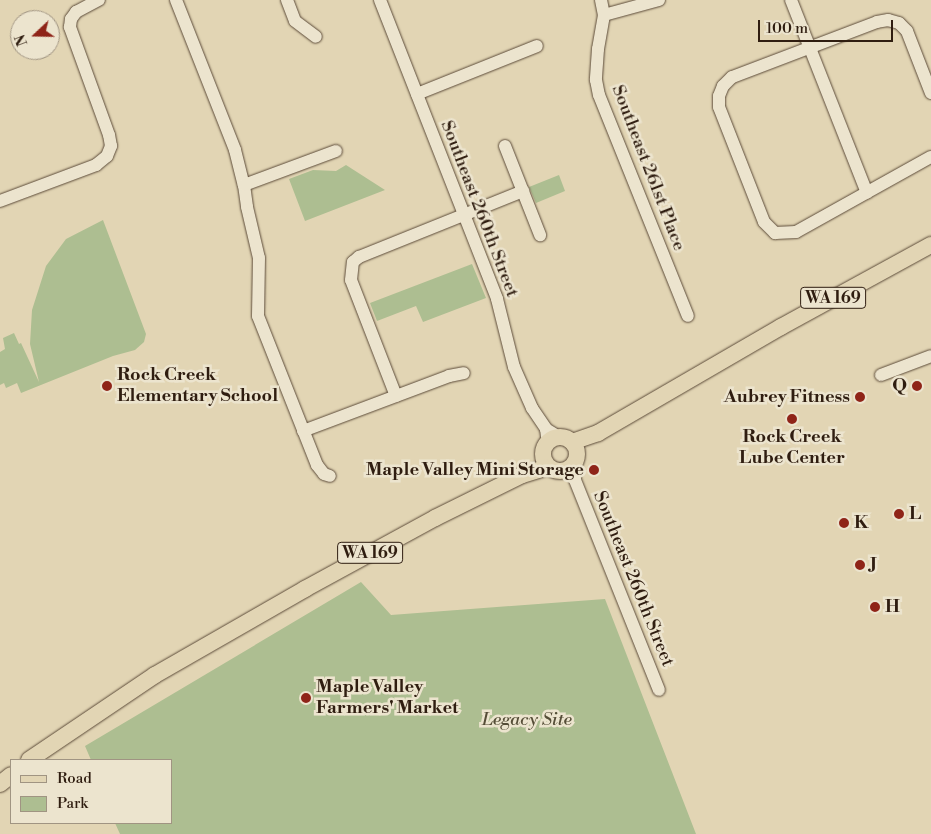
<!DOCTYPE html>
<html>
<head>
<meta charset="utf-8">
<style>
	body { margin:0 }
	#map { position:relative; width:931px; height:834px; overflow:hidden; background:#e2d5b4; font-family:"Libre Bodoni",serif }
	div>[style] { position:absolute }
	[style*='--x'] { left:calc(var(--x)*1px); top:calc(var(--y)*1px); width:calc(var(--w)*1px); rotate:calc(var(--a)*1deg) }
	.green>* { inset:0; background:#adbe91 }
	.roads { filter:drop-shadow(0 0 1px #5c4b39) drop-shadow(0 0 1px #5c4b39) }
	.minor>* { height:12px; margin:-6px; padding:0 6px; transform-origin:6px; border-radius:6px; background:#ece4ce }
	.major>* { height:16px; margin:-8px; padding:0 8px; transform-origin:8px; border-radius:8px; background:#e2d5b4 }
	.major>.ring { margin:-8px; padding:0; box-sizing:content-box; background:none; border:16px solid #e2d5b4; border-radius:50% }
	.dots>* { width:14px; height:14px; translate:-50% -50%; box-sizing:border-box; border:2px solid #ece4ce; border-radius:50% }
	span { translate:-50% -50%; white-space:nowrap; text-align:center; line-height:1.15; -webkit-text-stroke:5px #ece4ce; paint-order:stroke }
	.shield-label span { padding:1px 4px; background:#ece4ce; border:1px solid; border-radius:4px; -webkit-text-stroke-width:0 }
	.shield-label { font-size:16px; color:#2f1d10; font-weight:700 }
	.street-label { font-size:18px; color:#2f1d10 }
	.poi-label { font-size:18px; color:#2f1d10; font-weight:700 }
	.left { translate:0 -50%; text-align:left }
	.right { translate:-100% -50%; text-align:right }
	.park-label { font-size:18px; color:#554d37; font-style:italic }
	.legend { position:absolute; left:10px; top:759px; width:162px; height:65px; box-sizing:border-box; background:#ece4ce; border:1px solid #a09482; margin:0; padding:6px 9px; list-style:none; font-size:15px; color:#2f1d10 }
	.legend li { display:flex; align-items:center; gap:10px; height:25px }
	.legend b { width:25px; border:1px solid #a09482 }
	.north { position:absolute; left:10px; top:10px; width:50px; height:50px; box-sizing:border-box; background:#ece4ce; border:1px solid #a09482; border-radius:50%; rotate:249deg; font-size:14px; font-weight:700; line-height:20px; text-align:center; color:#2f1d10 }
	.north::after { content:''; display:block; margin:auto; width:18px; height:22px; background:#8f2418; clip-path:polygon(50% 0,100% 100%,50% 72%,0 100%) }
	.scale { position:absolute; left:758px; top:20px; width:135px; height:22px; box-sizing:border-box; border:2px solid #2f1d10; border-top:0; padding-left:6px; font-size:15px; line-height:18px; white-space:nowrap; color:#2f1d10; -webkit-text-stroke:4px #ece4ce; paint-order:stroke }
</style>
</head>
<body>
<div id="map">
	<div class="green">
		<div style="clip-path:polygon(346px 165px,385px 190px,305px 221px,289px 179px,313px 170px,336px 171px)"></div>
		<div style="clip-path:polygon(559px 175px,565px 191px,536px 203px,529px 187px)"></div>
		<div style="clip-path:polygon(103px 220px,146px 334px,144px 342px,135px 350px,113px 356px,21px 393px,17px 383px,6px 388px,4px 383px,0 385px,0 352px,5px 349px,3px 338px,14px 333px,19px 344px,21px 343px,39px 382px,30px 344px,32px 310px,46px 266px,66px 239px)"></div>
		<div style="clip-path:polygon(472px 264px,486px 298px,423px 322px,416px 306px,377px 321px,370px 303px)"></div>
		<div style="clip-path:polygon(361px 582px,391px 615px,605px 599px,696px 834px,120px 834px,115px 823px,171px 823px,171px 760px,91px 760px,85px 746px)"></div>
	</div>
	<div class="roads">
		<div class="minor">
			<div style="--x:176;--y:0;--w:161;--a:68.5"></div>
			<div style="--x:235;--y:150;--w:36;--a:76"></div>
			<div style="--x:244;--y:185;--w:22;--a:82"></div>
			<div style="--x:247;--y:207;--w:52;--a:76.8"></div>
			<div style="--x:259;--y:258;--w:58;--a:91"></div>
			<div style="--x:258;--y:316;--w:160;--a:68.4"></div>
			<div style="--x:317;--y:465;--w:11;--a:52"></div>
			<div style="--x:324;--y:474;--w:6;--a:18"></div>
			<div style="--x:287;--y:0;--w:22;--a:69"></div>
			<div style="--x:295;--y:21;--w:26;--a:37"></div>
			<div style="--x:380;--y:0;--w:321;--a:68.6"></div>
			<div style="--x:497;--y:299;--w:70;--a:76"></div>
			<div style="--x:514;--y:367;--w:45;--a:66.3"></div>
			<div style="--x:532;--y:408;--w:25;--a:56"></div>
			<div style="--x:546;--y:429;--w:14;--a:82"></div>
			<div style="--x:601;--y:0;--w:15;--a:79"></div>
			<div style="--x:604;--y:15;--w:35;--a:100"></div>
			<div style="--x:598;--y:49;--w:31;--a:94"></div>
			<div style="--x:596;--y:80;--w:15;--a:79"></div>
			<div style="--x:599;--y:95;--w:238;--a:68.1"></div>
			<div style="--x:791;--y:0;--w:207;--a:68.5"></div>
			<div style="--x:604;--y:15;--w:57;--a:-15.3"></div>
			<div style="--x:931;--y:93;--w:66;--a:-111.2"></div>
			<div style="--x:907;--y:31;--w:11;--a:-135"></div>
			<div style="--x:899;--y:23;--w:11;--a:-165"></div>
			<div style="--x:888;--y:20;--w:11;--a:170"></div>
			<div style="--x:877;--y:22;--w:155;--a:159.2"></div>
			<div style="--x:732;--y:77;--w:13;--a:135"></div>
			<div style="--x:723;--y:86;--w:11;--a:112"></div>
			<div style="--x:719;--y:96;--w:11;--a:90"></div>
			<div style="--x:719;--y:107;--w:123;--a:68.6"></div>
			<div style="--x:764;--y:222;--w:16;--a:45"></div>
			<div style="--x:775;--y:233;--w:21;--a:-3"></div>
			<div style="--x:796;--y:232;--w:154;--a:-29.1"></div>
			<div style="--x:417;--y:94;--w:129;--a:-21.8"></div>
			<div style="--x:505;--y:146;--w:96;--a:68.5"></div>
			<div style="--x:244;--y:185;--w:98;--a:-20.3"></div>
			<div style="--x:0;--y:201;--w:103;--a:-20.6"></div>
			<div style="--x:96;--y:165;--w:14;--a:-39"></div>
			<div style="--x:107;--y:156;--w:11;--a:-68"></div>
			<div style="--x:111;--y:146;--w:11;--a:-100"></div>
			<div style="--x:109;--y:135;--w:115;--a:-109.9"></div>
			<div style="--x:70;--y:27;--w:8;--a:-83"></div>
			<div style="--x:71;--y:19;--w:9;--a:-54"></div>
			<div style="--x:76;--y:12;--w:26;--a:-28"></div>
			<div style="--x:881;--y:375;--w:53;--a:-20.8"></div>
			<div style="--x:396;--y:396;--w:124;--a:-111.2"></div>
			<div style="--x:351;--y:280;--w:18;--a:-84"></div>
			<div style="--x:353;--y:262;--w:8;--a:-40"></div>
			<div style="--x:359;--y:257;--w:177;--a:-21.9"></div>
			<div style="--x:546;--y:429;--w:15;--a:32"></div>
			<div style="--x:303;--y:431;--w:156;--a:-20.6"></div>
			<div style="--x:449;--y:376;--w:15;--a:-11"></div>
			<div style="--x:574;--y:465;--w:15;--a:86"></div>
			<div style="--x:575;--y:480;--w:226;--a:68.2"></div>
		</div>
		<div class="major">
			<div class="ring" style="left:543px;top:437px;width:18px;height:18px"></div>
			<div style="--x:572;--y:442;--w:28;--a:-19"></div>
			<div style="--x:598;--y:433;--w:211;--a:-30.1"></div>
			<div style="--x:781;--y:327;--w:171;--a:-28.7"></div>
			<div style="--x:29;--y:760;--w:152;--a:-34"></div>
			<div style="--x:155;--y:675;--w:173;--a:-29.8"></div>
			<div style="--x:305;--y:589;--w:148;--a:-28.6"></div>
			<div style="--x:435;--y:518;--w:97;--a:-26.3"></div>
			<div style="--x:522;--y:475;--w:27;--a:-17"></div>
			<div style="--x:0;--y:784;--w:14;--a:-39"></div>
		</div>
	</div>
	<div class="dots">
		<div style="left:107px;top:386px;background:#8f2418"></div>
		<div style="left:917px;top:386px;background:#8f2418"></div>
		<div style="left:860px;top:397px;background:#8f2418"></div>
		<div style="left:792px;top:419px;background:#8f2418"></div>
		<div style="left:594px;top:470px;background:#8f2418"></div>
		<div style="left:899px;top:514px;background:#8f2418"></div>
		<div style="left:844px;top:523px;background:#8f2418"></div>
		<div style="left:860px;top:565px;background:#8f2418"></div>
		<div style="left:875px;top:607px;background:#8f2418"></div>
		<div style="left:306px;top:698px;background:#8f2418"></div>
	</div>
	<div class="shield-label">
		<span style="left:833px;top:298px">WA 169</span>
		<span style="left:370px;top:553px">WA 169</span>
	</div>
	<div class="street-label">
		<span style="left:648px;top:168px;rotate:69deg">Southeast 261st Place</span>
		<span style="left:479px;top:209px;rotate:69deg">Southeast 260th Street</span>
		<span style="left:633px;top:579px;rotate:68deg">Southeast 260th Street</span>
	</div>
	<div class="poi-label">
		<span class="left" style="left:117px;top:386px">Rock Creek<br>Elementary School</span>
		<span class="right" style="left:907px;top:386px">Q</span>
		<span class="right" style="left:850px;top:397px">Aubrey Fitness</span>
		<span style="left:792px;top:448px">Rock Creek<br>Lube Center</span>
		<span class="right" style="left:584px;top:470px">Maple Valley Mini Storage</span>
		<span class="left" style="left:909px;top:514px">L</span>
		<span class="left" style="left:854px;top:523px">K</span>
		<span class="left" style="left:870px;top:565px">J</span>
		<span class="left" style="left:885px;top:607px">H</span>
		<span class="left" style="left:316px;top:698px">Maple Valley<br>Farmers' Market</span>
	</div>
	<div class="park-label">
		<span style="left:527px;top:720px">Legacy Site</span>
	</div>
	<ul class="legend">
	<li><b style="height:6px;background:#e2d5b4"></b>Road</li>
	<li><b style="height:14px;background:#adbe91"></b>Park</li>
	</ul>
	<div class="north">N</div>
	<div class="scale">100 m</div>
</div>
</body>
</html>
